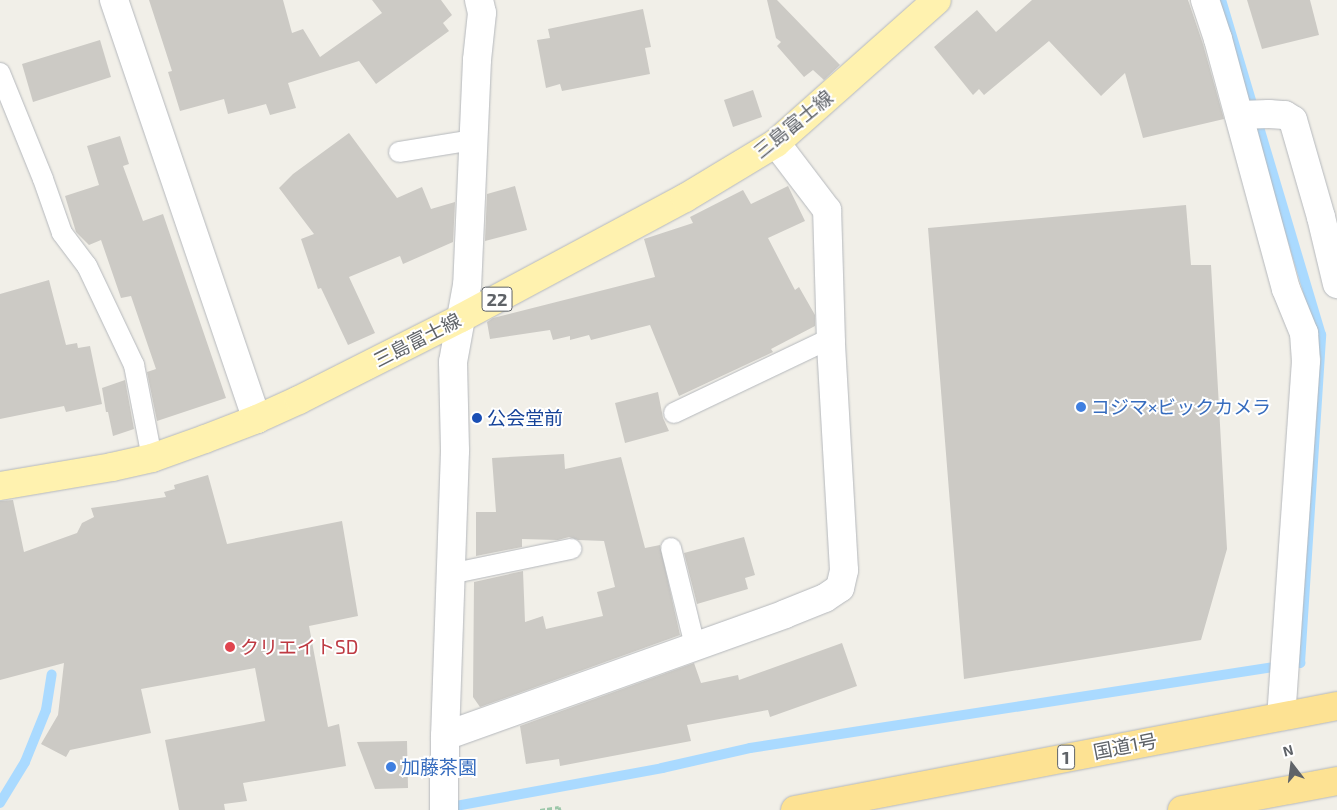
<!DOCTYPE html>
<html>
<head>
<meta charset="utf-8">
<style>
	body { margin:0 }
	#map { position:relative; width:1337px; height:810px; overflow:hidden; background:#f1efe8; font-family:"Exo 2","Noto Sans JP",sans-serif }
	div>[style] { position:absolute }
	[style*='--x'] { left:calc(var(--x)*1px); top:calc(var(--y)*1px); width:calc(var(--w)*1px); rotate:calc(var(--a)*1deg) }
	.stream>* { height:10px; margin:-5px; padding:0 5px; transform-origin:5px; border-radius:5px; background:#aadaff }
	.building>* { inset:0; background:#cccac5 }
	.path>* { height:3px; margin-top:-1.5px; transform-origin:0; background:repeating-linear-gradient(90deg,#9cc7a9 0 5px,transparent 0 7.5px) }
	.roads { filter:drop-shadow(0 0 1px #b5b8bc) drop-shadow(0 0 1px #b5b8bc) }
	.lane>* { height:20px; margin:-10px; padding:0 10px; transform-origin:10px; border-radius:10px; background:#fff }
	.street>* { height:28px; margin:-14px; padding:0 14px; transform-origin:14px; border-radius:14px; background:#fff }
	.secondary>* { height:28px; margin:-14px; padding:0 14px; transform-origin:14px; border-radius:14px; background:#fff }
	.primary>* { height:28px; margin:-14px; padding:0 14px; transform-origin:14px; border-radius:14px; background:#fff2af }
	.highway>* { height:28px; margin:-14px; padding:0 14px; transform-origin:14px; border-radius:14px; background:#fde293 }
	.dots>* { width:14px; height:14px; translate:-50% -50%; box-sizing:border-box; border:2px solid #fff; border-radius:50% }
	span { translate:-50% -50%; white-space:nowrap; text-align:center; line-height:1.15; -webkit-text-stroke:4px #fff; paint-order:stroke }
	.shield-label span { padding:1px 4px; background:#fff; border:1px solid; border-radius:4px; -webkit-text-stroke-width:0 }
	.shield-label { font-size:18px; color:#5f6368; font-weight:700 }
	.street-label { font-size:19px; color:#5f6368 }
	.shop-label { font-size:19px; color:#366cbe }
	.left { translate:0 -50%; text-align:left }
	.transit-label { font-size:19px; color:#164399 }
	.health-label { font-size:19px; color:#be3a42 }
	.north { position:absolute; left:1267px; top:740px; width:50px; height:50px; -webkit-text-stroke:4px #fff; paint-order:stroke; rotate:345deg; font-size:14px; font-weight:700; line-height:20px; text-align:center; color:#5f6368 }
	.north::after { content:''; display:block; margin:auto; width:18px; height:22px; background:#5f6368; clip-path:polygon(50% 0,100% 100%,50% 72%,0 100%) }
</style>
</head>
<body>
<div id="map">
	<div class="stream">
		<div style="--x:0;--y:803;--w:48;--a:-58.6"></div>
		<div style="--x:25;--y:762;--w:56;--a:-68"></div>
		<div style="--x:46;--y:710;--w:36;--a:-81"></div>
		<div style="--x:445;--y:808;--w:221;--a:-10.4"></div>
		<div style="--x:662;--y:768;--w:90;--a:-12.8"></div>
		<div style="--x:750;--y:748;--w:557;--a:-8.79"></div>
		<div style="--x:1300;--y:663;--w:329;--a:-86.3"></div>
		<div style="--x:1321;--y:335;--w:350;--a:-106.6"></div>
	</div>
	<div class="building">
		<div style="clip-path:polygon(149px 0,283px 0,292px 33px,303px 29px,320px 57px,382px 13px,372px 0,441px 0,452px 15px,443px 23px,449px 31px,376px 84px,359px 61px,288px 83px,296px 108px,270px 115px,266px 104px,228px 114px,224px 99px,180px 111px,168px 72px,172px 71px)"></div>
		<div style="clip-path:polygon(767px 0,777px 0,840px 65px,824px 80px,813px 70px,804px 77px,777px 46px,781px 42px,776px 38px)"></div>
		<div style="clip-path:polygon(1032px 0,1188px 0,1203px 44px,1224px 119px,1143px 138px,1125px 73px,1101px 96px,1049px 41px,984px 95px,979px 89px,973px 95px,934px 47px,977px 10px,996px 32px)"></div>
		<div style="clip-path:polygon(1247px 0,1310px 0,1319px 35px,1262px 49px)"></div>
		<div style="clip-path:polygon(643px 9px,651px 47px,645px 48px,650px 74px,562px 91px,560px 84px,546px 88px,537px 40px,550px 38px,548px 29px)"></div>
		<div style="clip-path:polygon(100px 40px,111px 77px,33px 102px,22px 64px)"></div>
		<div style="clip-path:polygon(753px 90px,762px 117px,733px 127px,724px 100px)"></div>
		<div style="clip-path:polygon(349px 133px,397px 198px,422px 187px,431px 209px,455px 202px,453px 242px,403px 264px,400px 256px,349px 277px,375px 333px,348px 345px,321px 288px,318px 289px,301px 239px,314px 234px,279px 188px,293px 174px)"></div>
		<div style="clip-path:polygon(120px 136px,129px 164px,123px 166px,143px 221px,163px 214px,226px 398px,157px 421px,147px 372px,156px 369px,131px 296px,121px 298px,101px 240px,89px 245px,76px 232px,65px 196px,99px 185px,87px 146px)"></div>
		<div style="clip-path:polygon(515px 186px,527px 230px,485px 241px,487px 194px)"></div>
		<div style="clip-path:polygon(788px 186px,805px 221px,768px 238px,795px 290px,799px 287px,815px 315px,815px 326px,771px 349px,773px 352px,679px 396px,650px 325px,591px 340px,589px 335px,570px 340px,570px 336px,553px 340px,550px 330px,490px 339px,487px 322px,493px 318px,655px 277px,644px 239px,693px 223px,690px 217px,743px 190px,751px 204px)"></div>
		<div style="clip-path:polygon(1186px 205px,1191px 265px,1211px 265px,1227px 549px,1201px 640px,964px 679px,928px 228px)"></div>
		<div style="clip-path:polygon(49px 280px,66px 345px,77px 343px,78px 348px,90px 346px,102px 404px,66px 412px,64px 406px,0 419px,0 294px)"></div>
		<div style="clip-path:polygon(125px 380px,134px 429px,113px 436px,108px 412px,106px 412px,102px 388px)"></div>
		<div style="clip-path:polygon(658px 392px,663px 418px,669px 431px,625px 443px,615px 403px)"></div>
		<div style="clip-path:polygon(564px 454px,565px 469px,621px 457px,645px 548px,660px 545px,680px 635px,480px 707px,473px 697px,474px 582px,523px 571px,525px 622px,543px 616px,546px 629px,603px 616px,597px 592px,615px 587px,604px 541px,578px 540px,569px 537px,558px 540px,522px 539px,522px 547px,476px 556px,476px 512px,496px 512px,492px 458px)"></div>
		<div style="clip-path:polygon(208px 475px,227px 544px,342px 521px,358px 616px,309px 626px,328px 727px,339px 724px,346px 766px,243px 783px,247px 801px,224px 804px,225px 810px,179px 810px,165px 740px,265px 721px,255px 668px,141px 689px,151px 733px,70px 750px,66px 757px,41px 744px,58px 715px,64px 663px,0 680px,0 501px,13px 500px,24px 552px,77px 533px,82px 523px,94px 517px,91px 508px,166px 497px,164px 492px,175px 489px,174px 485px)"></div>
		<div style="clip-path:polygon(744px 537px,755px 575px,745px 578px,748px 589px,697px 604px,684px 553px)"></div>
		<div style="clip-path:polygon(842px 643px,857px 686px,770px 717px,768px 710px,687px 725px,691px 741px,560px 766px,559px 759px,526px 764px,520px 726px,694px 663px,701px 683px,738px 675px,739px 680px)"></div>
		<div style="clip-path:polygon(407px 741px,408px 788px,375px 789px,357px 742px)"></div>
	</div>
	<div class="path">
		<div style="--x:540;--y:810;--w:19;--a:-9"></div>
		<div style="--x:559;--y:807;--w:3;--a:72"></div>
	</div>
	<div class="roads">
		<div class="lane">
			<div style="--x:0;--y:73;--w:114;--a:67.9"></div>
			<div style="--x:43;--y:179;--w:57;--a:70.6"></div>
			<div style="--x:62;--y:233;--w:41;--a:52.9"></div>
			<div style="--x:87;--y:266;--w:110;--a:64.6"></div>
			<div style="--x:134;--y:365;--w:95;--a:79"></div>
			<div style="--x:399;--y:152;--w:75;--a:-9.2"></div>
			<div style="--x:674;--y:413;--w:174;--a:-25.5"></div>
			<div style="--x:671;--y:548;--w:101;--a:76.2"></div>
			<div style="--x:450;--y:574;--w:124;--a:-11.7"></div>
		</div>
		<div class="street">
			<div style="--x:114;--y:0;--w:443;--a:71.2"></div>
			<div style="--x:479;--y:0;--w:13;--a:77"></div>
			<div style="--x:482;--y:13;--w:47;--a:96.1"></div>
			<div style="--x:477;--y:60;--w:225;--a:92.5"></div>
			<div style="--x:467;--y:285;--w:78;--a:100.3"></div>
			<div style="--x:453;--y:362;--w:89;--a:88.7"></div>
			<div style="--x:455;--y:451;--w:285;--a:92"></div>
			<div style="--x:445;--y:736;--w:361;--a:-19.7"></div>
			<div style="--x:785;--y:614;--w:43;--a:-21.8"></div>
			<div style="--x:825;--y:598;--w:18;--a:-34"></div>
			<div style="--x:840;--y:588;--w:18;--a:-77"></div>
			<div style="--x:844;--y:570;--w:228;--a:-93.3"></div>
			<div style="--x:831;--y:342;--w:132;--a:-91.7"></div>
			<div style="--x:827;--y:210;--w:84;--a:-127.3"></div>
			<div style="--x:1205;--y:0;--w:41;--a:71.6"></div>
			<div style="--x:1218;--y:39;--w:259;--a:74.8"></div>
			<div style="--x:1286;--y:289;--w:48;--a:67.8"></div>
			<div style="--x:1304;--y:333;--w:28;--a:86"></div>
			<div style="--x:1306;--y:361;--w:356;--a:94"></div>
			<div style="--x:1239;--y:115;--w:30;--a:-2"></div>
			<div style="--x:1269;--y:114;--w:16;--a:4"></div>
			<div style="--x:1285;--y:115;--w:9;--a:32"></div>
			<div style="--x:1293;--y:120;--w:101;--a:73.9"></div>
			<div style="--x:1321;--y:217;--w:69;--a:76.6"></div>
		</div>
		<div class="secondary">
			<div style="--x:444;--y:810;--w:74;--a:-89.2"></div>
		</div>
		<div class="primary">
			<div style="--x:0;--y:486;--w:114;--a:-9.6"></div>
			<div style="--x:112;--y:467;--w:41;--a:-12.7"></div>
			<div style="--x:152;--y:458;--w:56;--a:-19.7"></div>
			<div style="--x:205;--y:439;--w:56;--a:-21"></div>
			<div style="--x:257;--y:419;--w:46;--a:-24.3"></div>
			<div style="--x:299;--y:400;--w:182;--a:-26.8"></div>
			<div style="--x:461;--y:318;--w:254;--a:-28.2"></div>
			<div style="--x:685;--y:198;--w:106;--a:-31.1"></div>
			<div style="--x:776;--y:143;--w:215;--a:-41.6"></div>
		</div>
		<div class="highway">
			<div style="--x:795;--y:810;--w:552;--a:-10.86"></div>
			<div style="--x:1182;--y:810;--w:158;--a:-10.6"></div>
		</div>
	</div>
	<div class="dots">
		<div style="left:1081px;top:407px;background:#3f7fe0"></div>
		<div style="left:477px;top:418px;background:#1a4fb4"></div>
		<div style="left:230px;top:647px;background:#e0444e"></div>
		<div style="left:391px;top:767px;background:#3f7fe0"></div>
	</div>
	<div class="shield-label">
		<span style="left:497px;top:299px">22</span>
		<span style="left:1066px;top:757px">1</span>
	</div>
	<div class="street-label">
		<span style="left:793px;top:124px;rotate:-39deg">三島富士線</span>
		<span style="left:417px;top:340px;rotate:-27deg">三島富士線</span>
		<span style="left:1125px;top:746px;rotate:-11deg">国道1号</span>
	</div>
	<div class="shop-label">
		<span class="left" style="left:1091px;top:407px">コジマ×ビックカメラ</span>
		<span class="left" style="left:401px;top:767px">加藤茶園</span>
	</div>
	<div class="transit-label">
		<span class="left" style="left:487px;top:418px">公会堂前</span>
	</div>
	<div class="health-label">
		<span class="left" style="left:240px;top:647px">クリエイトSD</span>
	</div>
	<div class="north">N</div>
</div>
</body>
</html>
